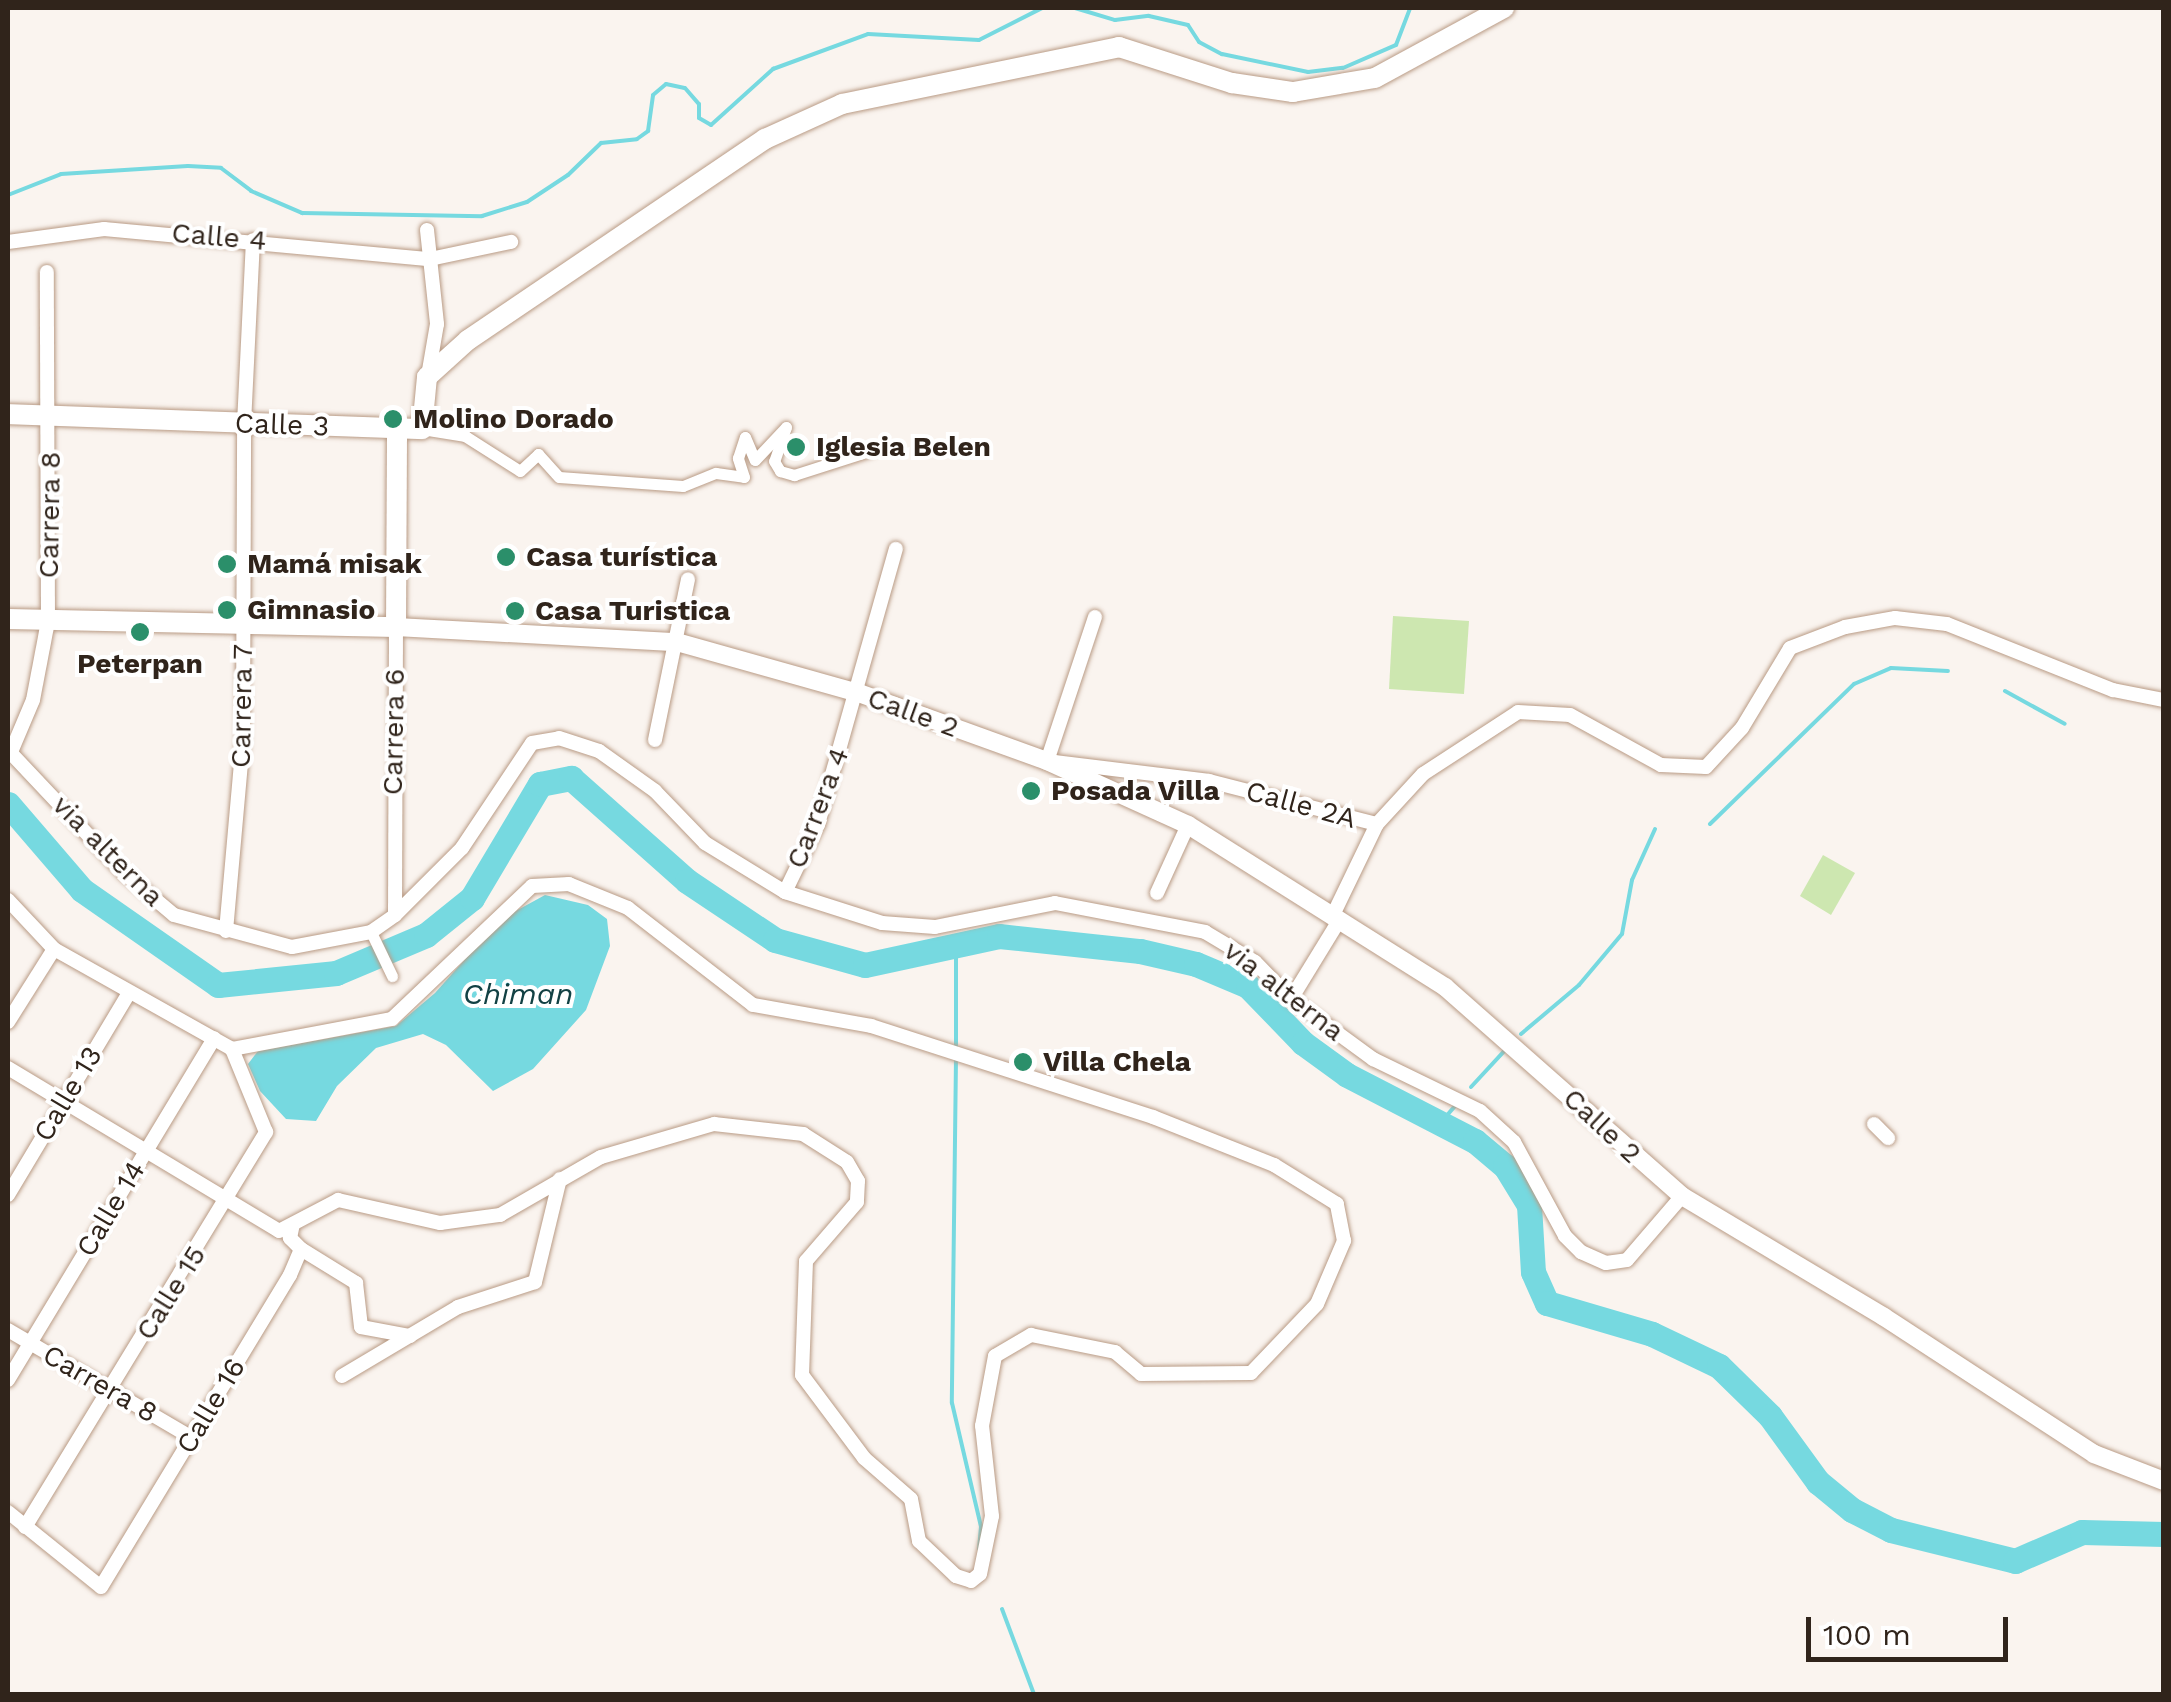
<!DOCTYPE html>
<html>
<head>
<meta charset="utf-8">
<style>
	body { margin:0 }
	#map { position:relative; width:2171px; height:1702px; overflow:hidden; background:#faf4ef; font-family:"Work Sans",sans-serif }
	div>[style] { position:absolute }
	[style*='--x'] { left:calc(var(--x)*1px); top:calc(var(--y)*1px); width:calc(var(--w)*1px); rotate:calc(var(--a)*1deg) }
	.green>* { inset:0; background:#cde7b0 }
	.water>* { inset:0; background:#76d9e0 }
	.stream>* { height:4px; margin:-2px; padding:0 2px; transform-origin:2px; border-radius:2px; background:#76d9e0 }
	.river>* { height:25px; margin:-12.5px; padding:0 12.5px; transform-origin:12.5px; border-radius:12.5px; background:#76d9e0 }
	.roads { filter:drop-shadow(0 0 2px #b99b85) drop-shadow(0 0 2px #b99b85) }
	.pedestrian>* { height:11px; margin:-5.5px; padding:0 5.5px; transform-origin:5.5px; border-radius:5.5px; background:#fff }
	.minor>* { height:14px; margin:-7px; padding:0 7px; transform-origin:7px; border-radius:7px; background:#fff }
	.tertiary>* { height:18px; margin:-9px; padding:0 9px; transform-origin:9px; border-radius:9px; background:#fff }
	.secondary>* { height:20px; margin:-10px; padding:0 10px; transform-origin:10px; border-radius:10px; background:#fff }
	.dots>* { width:28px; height:28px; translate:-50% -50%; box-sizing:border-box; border:5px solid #fff; border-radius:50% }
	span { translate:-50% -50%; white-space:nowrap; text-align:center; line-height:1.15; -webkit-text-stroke:8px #fff; paint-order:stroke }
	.street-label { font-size:28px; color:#30241b }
	.poi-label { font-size:28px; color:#30241b; font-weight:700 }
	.left { translate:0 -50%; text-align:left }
	.water-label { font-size:30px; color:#124144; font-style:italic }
	.frame { position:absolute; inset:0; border:10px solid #30241b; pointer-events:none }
	.scale { position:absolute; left:1806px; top:1617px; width:202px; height:45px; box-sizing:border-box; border:5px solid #30241b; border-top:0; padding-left:12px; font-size:30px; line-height:35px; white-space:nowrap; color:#30241b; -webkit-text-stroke:8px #fff; paint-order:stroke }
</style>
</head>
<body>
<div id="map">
	<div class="green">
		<div style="clip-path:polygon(1393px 616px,1469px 621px,1464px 694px,1389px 689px)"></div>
		<div style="clip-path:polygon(1823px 855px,1855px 873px,1831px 915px,1800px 896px)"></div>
	</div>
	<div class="water">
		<div style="clip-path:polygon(545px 895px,588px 905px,607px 919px,610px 946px,586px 1010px,533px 1069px,493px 1091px,446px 1045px,423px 1034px,376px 1048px,337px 1086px,316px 1121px,286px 1119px,260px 1091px,248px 1064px,258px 1051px,396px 1026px,435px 993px,501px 919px)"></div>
	</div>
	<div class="stream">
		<div style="--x:1075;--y:8;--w:42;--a:16.7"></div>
		<div style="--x:1115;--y:20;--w:34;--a:-7"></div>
		<div style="--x:1149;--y:16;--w:40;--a:13"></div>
		<div style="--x:1188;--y:25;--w:20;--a:57"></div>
		<div style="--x:1199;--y:42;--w:26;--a:28"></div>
		<div style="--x:1222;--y:54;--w:88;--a:11.8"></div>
		<div style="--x:1308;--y:72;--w:35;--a:-7"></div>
		<div style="--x:1343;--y:68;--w:58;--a:-23.5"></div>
		<div style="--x:1396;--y:45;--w:40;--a:-69"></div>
		<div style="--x:8;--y:195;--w:57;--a:-21.6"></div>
		<div style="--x:61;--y:174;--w:127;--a:-3.6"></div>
		<div style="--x:188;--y:166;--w:33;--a:3"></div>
		<div style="--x:221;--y:168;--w:38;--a:37"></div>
		<div style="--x:251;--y:191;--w:56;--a:23.3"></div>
		<div style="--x:302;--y:213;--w:180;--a:1"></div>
		<div style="--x:482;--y:216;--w:47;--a:-17.3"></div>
		<div style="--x:527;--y:202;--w:49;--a:-33.4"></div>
		<div style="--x:568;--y:175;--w:46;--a:-44.1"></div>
		<div style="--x:601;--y:143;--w:36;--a:-6"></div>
		<div style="--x:637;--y:139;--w:14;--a:-36"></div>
		<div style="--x:648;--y:131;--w:36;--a:-82"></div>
		<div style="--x:653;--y:95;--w:17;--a:-40"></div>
		<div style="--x:666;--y:84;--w:19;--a:12"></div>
		<div style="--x:685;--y:88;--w:21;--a:49"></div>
		<div style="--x:699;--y:104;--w:14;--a:90"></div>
		<div style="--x:699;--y:118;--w:14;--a:30"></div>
		<div style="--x:711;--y:125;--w:84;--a:-42.1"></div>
		<div style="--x:773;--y:69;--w:101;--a:-20.2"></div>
		<div style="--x:868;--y:34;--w:111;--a:3.1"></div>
		<div style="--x:979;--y:40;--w:71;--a:-26.9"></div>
		<div style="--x:2005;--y:691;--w:68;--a:28.8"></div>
		<div style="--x:1710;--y:824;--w:201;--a:-44.2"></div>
		<div style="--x:1854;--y:684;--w:40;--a:-23.4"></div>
		<div style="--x:1891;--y:668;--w:57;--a:3"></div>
		<div style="--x:956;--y:945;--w:103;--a:90"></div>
		<div style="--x:1521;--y:1034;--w:76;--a:-40.2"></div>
		<div style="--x:1579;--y:985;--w:67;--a:-49.9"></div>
		<div style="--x:1622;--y:934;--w:55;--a:-79.5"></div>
		<div style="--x:1632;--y:880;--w:56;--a:-65.7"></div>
		<div style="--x:956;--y:1058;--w:345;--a:90.7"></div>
		<div style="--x:952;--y:1403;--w:127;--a:76.8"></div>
		<div style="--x:981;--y:1527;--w:22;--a:95"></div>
		<div style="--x:1471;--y:1087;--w:53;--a:-47.3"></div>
		<div style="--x:1442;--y:1121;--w:23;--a:-49"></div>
		<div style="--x:1002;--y:1609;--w:91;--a:69.4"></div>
	</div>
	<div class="river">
		<div style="--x:8;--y:804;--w:113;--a:49.3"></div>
		<div style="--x:82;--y:890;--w:166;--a:34.9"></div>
		<div style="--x:218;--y:985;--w:119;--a:-5.8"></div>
		<div style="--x:336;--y:973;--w:98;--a:-22.9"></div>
		<div style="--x:426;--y:935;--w:59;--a:-38.8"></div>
		<div style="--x:472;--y:898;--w:133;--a:-59.2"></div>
		<div style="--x:540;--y:784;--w:32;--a:-11"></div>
		<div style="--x:571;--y:778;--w:155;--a:41.6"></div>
		<div style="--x:687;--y:881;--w:106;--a:33.8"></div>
		<div style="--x:775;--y:940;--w:93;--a:15.5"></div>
		<div style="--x:865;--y:965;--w:137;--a:-12.2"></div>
		<div style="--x:999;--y:936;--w:142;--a:6.1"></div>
		<div style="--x:1140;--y:951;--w:57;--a:13.1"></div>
		<div style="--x:1196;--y:964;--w:56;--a:22.9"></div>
		<div style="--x:1248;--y:986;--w:79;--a:46"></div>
		<div style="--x:1303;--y:1043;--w:54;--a:36"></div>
		<div style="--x:1347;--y:1075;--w:144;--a:27.3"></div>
		<div style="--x:1475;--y:1141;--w:39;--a:40"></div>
		<div style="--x:1505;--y:1166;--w:46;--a:58.4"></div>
		<div style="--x:1529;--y:1205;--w:67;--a:86.6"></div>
		<div style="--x:1533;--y:1272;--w:34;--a:66"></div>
		<div style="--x:1547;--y:1303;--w:109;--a:16.4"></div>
		<div style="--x:1652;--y:1334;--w:74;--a:25.5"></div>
		<div style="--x:1719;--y:1366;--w:71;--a:44.4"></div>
		<div style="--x:1770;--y:1416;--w:82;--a:54"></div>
		<div style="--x:1818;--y:1482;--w:44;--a:39.5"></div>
		<div style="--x:1852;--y:1510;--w:44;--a:27.1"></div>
		<div style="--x:1891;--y:1530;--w:128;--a:14"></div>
		<div style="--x:2015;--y:1561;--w:73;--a:-23.4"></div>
		<div style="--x:2082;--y:1532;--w:82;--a:1.4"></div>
	</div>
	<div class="roads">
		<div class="pedestrian">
			<div style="--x:422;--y:429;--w:44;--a:9.2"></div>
			<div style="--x:465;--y:436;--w:65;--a:32.5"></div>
			<div style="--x:520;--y:471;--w:25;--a:-43"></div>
			<div style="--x:538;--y:454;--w:31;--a:48"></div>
			<div style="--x:559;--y:477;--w:124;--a:4.2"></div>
			<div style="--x:683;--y:486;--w:35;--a:-22"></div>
			<div style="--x:716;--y:473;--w:28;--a:8"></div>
			<div style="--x:744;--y:477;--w:20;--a:-108"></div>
			<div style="--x:738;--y:458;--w:22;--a:-72"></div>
			<div style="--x:745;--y:437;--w:25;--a:67"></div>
			<div style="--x:755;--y:460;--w:45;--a:-46.8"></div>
			<div style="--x:786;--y:427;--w:36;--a:109"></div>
			<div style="--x:774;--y:461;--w:12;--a:59"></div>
			<div style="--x:780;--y:471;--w:15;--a:16"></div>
			<div style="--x:794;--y:475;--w:82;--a:-17.8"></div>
			<div style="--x:371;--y:932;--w:49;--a:64.5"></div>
		</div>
		<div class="minor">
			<div style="--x:427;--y:230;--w:95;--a:83.9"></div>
			<div style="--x:437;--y:324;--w:53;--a:99.8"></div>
			<div style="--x:8;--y:242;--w:97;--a:-7.7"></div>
			<div style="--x:104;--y:229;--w:327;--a:5.3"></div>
			<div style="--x:430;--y:259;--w:83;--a:-11.9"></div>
			<div style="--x:1095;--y:617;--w:152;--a:108.4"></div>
			<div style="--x:1047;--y:761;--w:163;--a:7"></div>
			<div style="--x:1209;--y:781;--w:173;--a:14.4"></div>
			<div style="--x:655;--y:740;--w:164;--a:-78.4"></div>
			<div style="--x:8;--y:750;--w:169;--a:46.7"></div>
			<div style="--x:124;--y:873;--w:65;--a:40"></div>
			<div style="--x:174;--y:915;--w:122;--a:15.2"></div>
			<div style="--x:292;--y:947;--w:80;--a:-10.8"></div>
			<div style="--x:371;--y:932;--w:29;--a:-35"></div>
			<div style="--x:395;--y:915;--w:95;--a:-45"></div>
			<div style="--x:462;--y:848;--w:126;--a:-56.3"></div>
			<div style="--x:532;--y:743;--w:27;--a:-10"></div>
			<div style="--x:559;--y:738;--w:42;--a:18"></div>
			<div style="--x:599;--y:751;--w:69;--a:35.5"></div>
			<div style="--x:655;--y:791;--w:72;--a:46.1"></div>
			<div style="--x:705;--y:843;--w:94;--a:31.5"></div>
			<div style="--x:785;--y:892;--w:102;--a:17.7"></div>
			<div style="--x:882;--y:923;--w:53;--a:4.3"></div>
			<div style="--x:935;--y:927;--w:122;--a:-11.3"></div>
			<div style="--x:1055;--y:903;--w:153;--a:10.9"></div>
			<div style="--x:1205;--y:932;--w:58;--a:31"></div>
			<div style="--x:1255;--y:962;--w:52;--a:45.8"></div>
			<div style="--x:1291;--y:999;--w:102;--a:36.2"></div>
			<div style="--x:1373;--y:1059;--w:119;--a:25.9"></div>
			<div style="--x:1480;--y:1111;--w:46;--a:42.4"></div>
			<div style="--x:1514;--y:1142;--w:107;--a:61.5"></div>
			<div style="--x:1565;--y:1236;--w:23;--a:45"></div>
			<div style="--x:1581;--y:1252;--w:27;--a:24"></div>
			<div style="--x:1606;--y:1263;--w:21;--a:-8"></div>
			<div style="--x:1627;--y:1260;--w:84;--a:-49.3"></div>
			<div style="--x:11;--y:752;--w:56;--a:-67.1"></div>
			<div style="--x:33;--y:700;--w:80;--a:-79.2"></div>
			<div style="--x:48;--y:621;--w:349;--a:-90.2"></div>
			<div style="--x:785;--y:892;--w:76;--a:-64.1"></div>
			<div style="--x:818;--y:824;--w:286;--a:-74.2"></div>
			<div style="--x:1157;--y:893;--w:75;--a:-65.5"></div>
			<div style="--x:8;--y:900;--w:67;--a:46.8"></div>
			<div style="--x:54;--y:949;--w:204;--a:29.3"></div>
			<div style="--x:395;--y:915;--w:288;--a:-89.8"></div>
			<div style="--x:1333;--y:915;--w:101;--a:-64.2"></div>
			<div style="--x:1377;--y:824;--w:68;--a:-47.4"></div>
			<div style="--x:1423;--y:774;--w:113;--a:-33.1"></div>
			<div style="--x:1518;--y:712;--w:52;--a:3.3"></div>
			<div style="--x:1570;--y:715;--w:104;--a:28.8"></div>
			<div style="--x:1661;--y:765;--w:45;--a:2.5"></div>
			<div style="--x:1706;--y:767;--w:53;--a:-47.3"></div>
			<div style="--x:1742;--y:728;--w:93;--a:-59"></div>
			<div style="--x:1790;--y:648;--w:59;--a:-20.9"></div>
			<div style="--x:1845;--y:627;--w:51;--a:-10.2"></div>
			<div style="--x:1895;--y:618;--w:52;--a:6.6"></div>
			<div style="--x:1947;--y:624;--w:179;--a:21.7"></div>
			<div style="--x:2113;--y:690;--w:52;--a:11.1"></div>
			<div style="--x:226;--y:931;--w:190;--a:-84.9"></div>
			<div style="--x:243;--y:742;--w:318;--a:-89.8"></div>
			<div style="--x:244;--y:424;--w:184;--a:-87.2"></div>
			<div style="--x:1291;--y:999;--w:94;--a:-58.5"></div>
			<div style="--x:8;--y:1022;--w:86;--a:-57.8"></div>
			<div style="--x:8;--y:1068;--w:316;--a:31"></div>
			<div style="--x:279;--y:1231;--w:67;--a:-27.7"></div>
			<div style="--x:338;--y:1200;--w:105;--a:12.7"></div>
			<div style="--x:440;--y:1223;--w:61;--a:-7.6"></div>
			<div style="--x:500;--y:1215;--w:116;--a:-29.9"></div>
			<div style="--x:601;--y:1157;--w:118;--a:-16.3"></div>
			<div style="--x:714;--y:1124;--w:90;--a:6.4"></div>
			<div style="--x:803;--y:1134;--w:52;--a:32.5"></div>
			<div style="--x:847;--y:1162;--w:22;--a:60"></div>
			<div style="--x:858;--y:1181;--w:21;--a:93"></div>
			<div style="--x:857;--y:1202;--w:78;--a:130.8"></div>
			<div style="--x:806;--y:1261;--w:114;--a:92"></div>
			<div style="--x:802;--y:1375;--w:104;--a:53.2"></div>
			<div style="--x:864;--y:1458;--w:62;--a:41.1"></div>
			<div style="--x:911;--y:1499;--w:43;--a:79.2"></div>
			<div style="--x:919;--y:1541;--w:51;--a:43.4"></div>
			<div style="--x:956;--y:1576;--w:16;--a:18"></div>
			<div style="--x:971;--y:1581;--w:11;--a:-38"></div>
			<div style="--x:980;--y:1574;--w:59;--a:-78.3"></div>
			<div style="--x:992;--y:1516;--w:91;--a:-96.3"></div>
			<div style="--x:982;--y:1426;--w:71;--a:-79.5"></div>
			<div style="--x:995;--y:1356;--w:42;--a:-30.3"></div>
			<div style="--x:1031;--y:1335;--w:86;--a:11.4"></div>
			<div style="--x:1115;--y:1352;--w:34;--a:40"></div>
			<div style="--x:1141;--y:1374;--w:110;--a:-0.5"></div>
			<div style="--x:1251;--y:1373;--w:95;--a:-46.3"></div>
			<div style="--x:1317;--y:1304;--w:69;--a:-66.8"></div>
			<div style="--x:1344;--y:1241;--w:38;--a:-101"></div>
			<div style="--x:1337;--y:1204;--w:74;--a:-148.2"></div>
			<div style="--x:1274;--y:1165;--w:130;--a:-158.4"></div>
			<div style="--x:1153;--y:1117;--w:296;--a:-162.1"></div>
			<div style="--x:871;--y:1026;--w:120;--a:-169.9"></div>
			<div style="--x:753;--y:1005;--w:158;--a:-142.2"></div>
			<div style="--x:628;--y:908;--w:64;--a:-157.9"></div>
			<div style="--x:569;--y:884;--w:37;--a:177"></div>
			<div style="--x:532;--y:886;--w:193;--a:136.5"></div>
			<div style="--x:392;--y:1019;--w:163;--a:169.4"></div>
			<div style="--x:1874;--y:1124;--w:20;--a:45"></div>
			<div style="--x:8;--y:1195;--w:235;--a:-59.1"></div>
			<div style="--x:301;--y:1249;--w:65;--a:31.7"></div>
			<div style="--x:356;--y:1283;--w:44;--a:83.5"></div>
			<div style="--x:361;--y:1327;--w:50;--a:10.4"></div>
			<div style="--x:8;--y:1330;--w:213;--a:30.4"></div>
			<div style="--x:342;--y:1376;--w:135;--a:-30.7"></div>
			<div style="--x:458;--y:1307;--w:81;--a:-18"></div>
			<div style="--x:535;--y:1282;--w:106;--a:-76.4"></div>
			<div style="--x:8;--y:1380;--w:399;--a:-58.9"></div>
			<div style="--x:8;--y:1512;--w:119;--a:38.9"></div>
			<div style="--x:101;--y:1587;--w:365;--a:-58.8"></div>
			<div style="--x:290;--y:1275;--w:28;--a:-67"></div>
			<div style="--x:301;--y:1249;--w:16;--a:-135"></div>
			<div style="--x:290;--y:1238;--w:14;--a:-78"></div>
			<div style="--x:25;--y:1527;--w:463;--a:-58.6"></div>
			<div style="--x:266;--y:1132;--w:90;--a:-112.3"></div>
		</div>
		<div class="tertiary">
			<div style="--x:396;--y:627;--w:281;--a:3.1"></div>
			<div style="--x:677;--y:642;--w:189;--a:15.7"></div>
			<div style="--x:859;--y:693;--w:200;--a:19.9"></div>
			<div style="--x:1047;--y:761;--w:155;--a:24.4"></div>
			<div style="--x:1188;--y:825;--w:304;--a:32.2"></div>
			<div style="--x:1445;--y:987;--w:316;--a:41.4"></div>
			<div style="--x:1682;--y:1196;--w:235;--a:30.9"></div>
			<div style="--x:1884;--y:1317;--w:251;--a:33.1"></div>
			<div style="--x:2094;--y:1454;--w:75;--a:21.1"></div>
		</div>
		<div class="secondary">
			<div style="--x:8;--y:414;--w:414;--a:2.1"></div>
			<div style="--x:422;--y:429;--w:52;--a:-84.5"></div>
			<div style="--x:427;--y:377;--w:55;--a:-42.1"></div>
			<div style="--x:468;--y:340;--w:359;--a:-34.1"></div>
			<div style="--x:765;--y:139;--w:85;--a:-24.4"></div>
			<div style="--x:842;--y:104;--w:283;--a:-11.6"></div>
			<div style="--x:1119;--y:47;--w:119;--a:17.7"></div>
			<div style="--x:1232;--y:83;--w:62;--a:8.4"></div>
			<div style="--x:1293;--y:92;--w:83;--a:-9.7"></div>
			<div style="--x:1375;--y:78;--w:147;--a:-28.5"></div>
			<div style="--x:8;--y:619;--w:388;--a:1.2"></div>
			<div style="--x:396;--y:627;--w:198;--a:-89.7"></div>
		</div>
	</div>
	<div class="dots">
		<div style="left:393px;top:419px;background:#2b8f6a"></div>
		<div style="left:796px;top:447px;background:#2b8f6a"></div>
		<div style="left:506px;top:557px;background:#2b8f6a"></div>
		<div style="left:227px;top:564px;background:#2b8f6a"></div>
		<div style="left:227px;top:610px;background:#2b8f6a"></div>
		<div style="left:515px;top:611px;background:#2b8f6a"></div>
		<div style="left:140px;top:632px;background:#2b8f6a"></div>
		<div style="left:1031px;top:791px;background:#2b8f6a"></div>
		<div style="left:1023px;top:1062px;background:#2b8f6a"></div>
	</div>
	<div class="street-label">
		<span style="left:219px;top:237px;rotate:5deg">Calle 4</span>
		<span style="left:282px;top:425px;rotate:2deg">Calle 3</span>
		<span style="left:50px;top:515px;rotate:-89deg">Carrera 8</span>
		<span style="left:242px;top:706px;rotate:-89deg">Carrera 7</span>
		<span style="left:913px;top:713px;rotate:20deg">Calle 2</span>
		<span style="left:394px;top:732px;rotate:-89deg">Carrera 6</span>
		<span style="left:1301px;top:805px;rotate:15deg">Calle 2A</span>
		<span style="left:818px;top:808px;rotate:-69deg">Carrera 4</span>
		<span style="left:108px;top:851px;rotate:45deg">via alterna</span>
		<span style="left:1284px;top:991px;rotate:38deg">via alterna</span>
		<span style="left:68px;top:1094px;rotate:-59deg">Calle 13</span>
		<span style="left:1602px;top:1126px;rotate:43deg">Calle 2</span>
		<span style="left:111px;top:1209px;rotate:-59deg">Calle 14</span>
		<span style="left:171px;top:1293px;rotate:-58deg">Calle 15</span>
		<span style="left:100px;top:1384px;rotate:30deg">Carrera 8</span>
		<span style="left:211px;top:1406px;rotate:-59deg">Calle 16</span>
	</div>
	<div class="poi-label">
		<span class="left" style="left:413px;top:419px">Molino Dorado</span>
		<span class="left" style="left:816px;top:447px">Iglesia Belen</span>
		<span class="left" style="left:526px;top:557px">Casa turística</span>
		<span class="left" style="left:247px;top:564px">Mamá misak</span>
		<span class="left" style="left:247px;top:610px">Gimnasio</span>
		<span class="left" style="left:535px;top:611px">Casa Turistica</span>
		<span style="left:140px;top:664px">Peterpan</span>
		<span class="left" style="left:1051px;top:791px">Posada Villa</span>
		<span class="left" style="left:1043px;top:1062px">Villa Chela</span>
	</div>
	<div class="water-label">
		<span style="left:518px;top:994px">Chiman</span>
	</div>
	<div class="frame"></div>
	<div class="scale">100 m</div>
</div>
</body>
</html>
